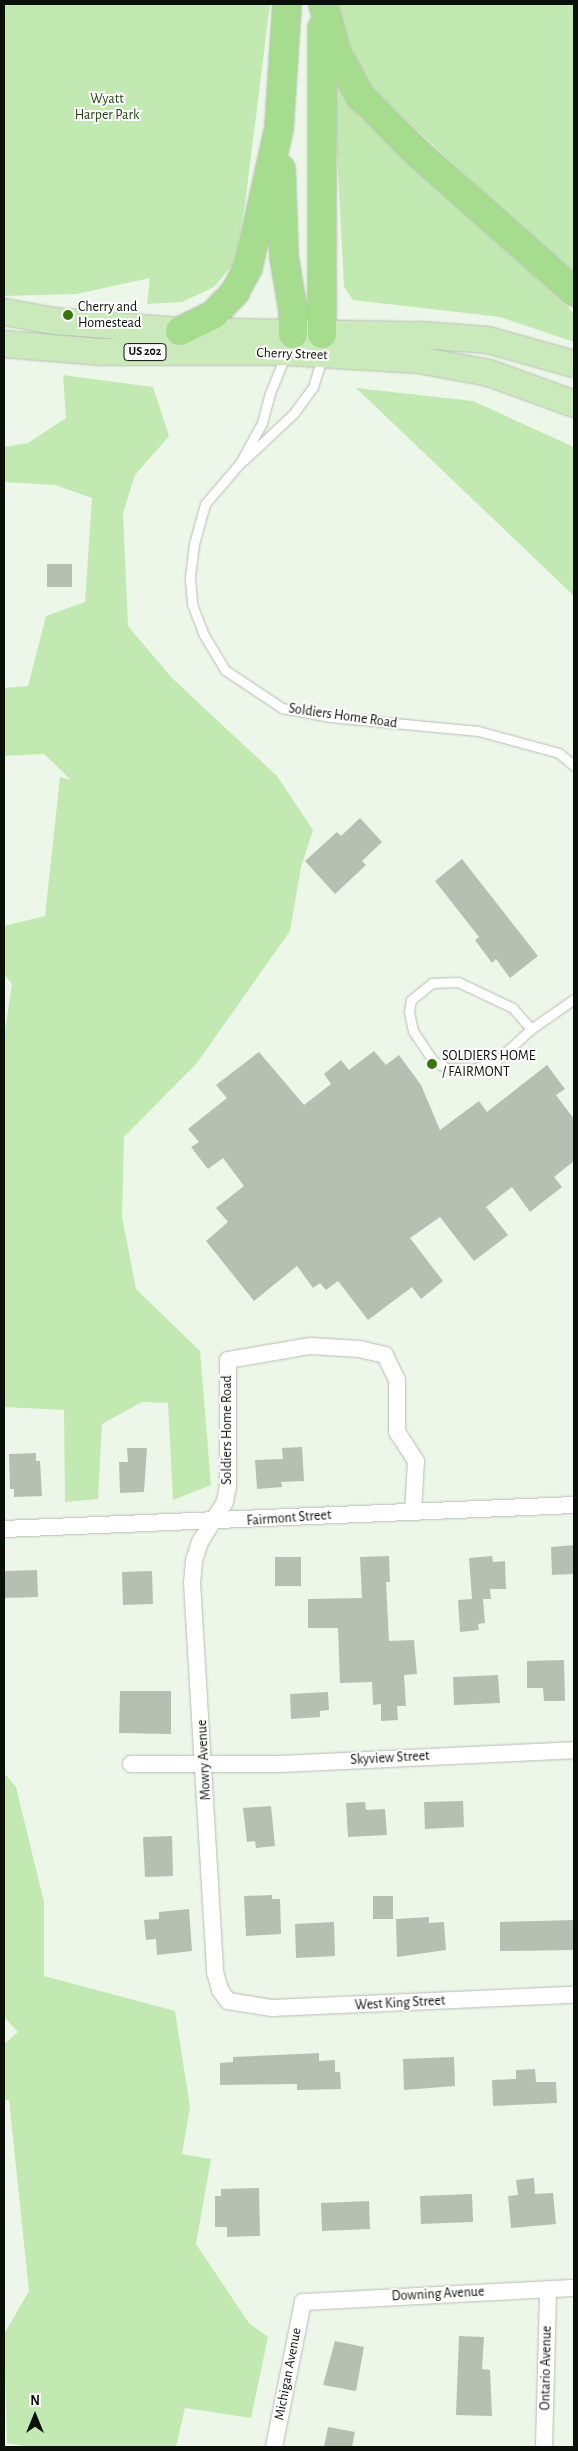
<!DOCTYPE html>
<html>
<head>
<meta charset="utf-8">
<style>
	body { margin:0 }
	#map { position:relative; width:578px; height:2451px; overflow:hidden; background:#edf7e9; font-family:"Alegreya Sans",sans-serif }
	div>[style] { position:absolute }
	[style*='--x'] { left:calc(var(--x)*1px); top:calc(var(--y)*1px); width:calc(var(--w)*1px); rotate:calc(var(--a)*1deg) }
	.green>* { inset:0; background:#c2e9b1 }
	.building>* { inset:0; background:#b6c0b2 }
	.roads { filter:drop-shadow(0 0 1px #b5beb1) drop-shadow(0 0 1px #b5beb1) }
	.lane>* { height:9px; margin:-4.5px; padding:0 4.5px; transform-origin:4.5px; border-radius:4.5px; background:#fff }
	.street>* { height:16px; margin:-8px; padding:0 8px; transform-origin:8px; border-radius:8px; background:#fff }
	.primary>* { height:26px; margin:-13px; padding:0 13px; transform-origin:13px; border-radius:13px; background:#caeabb }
	.highway>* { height:28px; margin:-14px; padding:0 14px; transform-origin:14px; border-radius:14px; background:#a6dc8d }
	.dots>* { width:14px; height:14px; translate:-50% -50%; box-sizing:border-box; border:2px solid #fff; border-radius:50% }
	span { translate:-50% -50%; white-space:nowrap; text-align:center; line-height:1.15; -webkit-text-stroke:4px #fff; paint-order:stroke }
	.shield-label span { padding:1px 4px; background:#fff; border:1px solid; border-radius:4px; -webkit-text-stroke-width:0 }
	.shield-label { font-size:12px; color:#0b0f0a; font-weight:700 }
	.park-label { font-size:14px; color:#244313 }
	.poi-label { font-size:14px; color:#0b0f0a }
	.left { translate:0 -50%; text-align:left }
	.street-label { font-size:14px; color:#0b0f0a }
	.frame { position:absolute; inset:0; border:5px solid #0b0f0a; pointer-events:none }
	.north { position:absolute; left:10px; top:2391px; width:50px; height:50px; -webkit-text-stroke:4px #fff; paint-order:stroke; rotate:0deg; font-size:14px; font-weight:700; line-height:20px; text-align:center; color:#0b0f0a }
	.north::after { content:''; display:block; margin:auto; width:18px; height:22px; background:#0b0f0a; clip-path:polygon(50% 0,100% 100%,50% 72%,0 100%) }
</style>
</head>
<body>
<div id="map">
	<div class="green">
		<div style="clip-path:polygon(4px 4px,270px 4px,245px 204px,235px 262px,214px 287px,182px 302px,147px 304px,150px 278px,76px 294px,4px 296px)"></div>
		<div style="clip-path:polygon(335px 4px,574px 4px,574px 277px,370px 86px,337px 18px)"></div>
		<div style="clip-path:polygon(333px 77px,359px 117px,574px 313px,574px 342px,500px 317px,353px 300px,344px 287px)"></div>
		<div style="clip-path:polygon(63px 375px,153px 387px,169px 436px,135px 475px,123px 513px,128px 626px,172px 678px,277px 776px,313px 830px,301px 867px,290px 931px,197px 1063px,124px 1137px,122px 1217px,136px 1289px,200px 1351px,211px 1485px,173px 1500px,168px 1403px,142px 1402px,102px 1424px,98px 1499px,65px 1502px,64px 1410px,4px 1407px,4px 1036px,12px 984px,4px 974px,4px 926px,45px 916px,60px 777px,71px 780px,44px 754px,4px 756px,4px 688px,28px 686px,46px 616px,85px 602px,92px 498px,55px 485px,4px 482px,4px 447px,28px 443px,66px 418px)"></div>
		<div style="clip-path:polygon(356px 388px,473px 401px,574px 447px,574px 596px)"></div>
		<div style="clip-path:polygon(4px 1773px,16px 1787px,44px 1902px,44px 1976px,175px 2011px,190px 2107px,182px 2154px,211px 2159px,196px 2244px,249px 2323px,268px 2337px,251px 2418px,185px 2408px,176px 2447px,30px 2447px,7px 2443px,4px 2334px,29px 2291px,9px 2100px,4px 2100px,4px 2044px,18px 2032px,4px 2017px)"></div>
	</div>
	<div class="building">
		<div style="clip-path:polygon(47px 564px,72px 564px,72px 587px,47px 587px)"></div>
		<div style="clip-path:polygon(360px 818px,382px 842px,362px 861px,366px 865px,335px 894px,305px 861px,337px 832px,341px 836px)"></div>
		<div style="clip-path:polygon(462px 859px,538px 956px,510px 978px,496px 959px,492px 963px,475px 940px,479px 937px,435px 881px)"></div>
		<div style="clip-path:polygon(374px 1051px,386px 1065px,399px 1055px,421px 1085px,440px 1130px,479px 1101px,487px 1112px,547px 1065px,565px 1089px,556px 1095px,574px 1119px,574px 1161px,554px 1177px,562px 1187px,530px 1212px,512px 1187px,486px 1207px,508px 1235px,474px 1261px,440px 1217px,410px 1238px,443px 1281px,421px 1299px,412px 1287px,368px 1320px,338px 1281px,326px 1290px,320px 1283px,313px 1288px,297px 1266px,254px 1301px,206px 1241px,228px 1222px,216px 1208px,244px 1186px,223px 1158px,208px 1169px,191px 1147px,199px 1142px,188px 1129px,227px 1098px,216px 1085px,259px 1052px,304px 1105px,331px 1084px,324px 1074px,341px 1060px,349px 1070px)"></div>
		<div style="clip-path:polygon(302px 1447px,304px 1481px,281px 1482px,282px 1487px,257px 1489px,255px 1460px,283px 1459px,282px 1448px)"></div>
		<div style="clip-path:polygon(127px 1448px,147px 1448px,144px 1492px,120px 1493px,119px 1462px,128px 1462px)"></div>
		<div style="clip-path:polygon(36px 1453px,36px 1461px,40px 1461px,42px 1496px,14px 1497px,14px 1489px,10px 1489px,9px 1454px)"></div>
		<div style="clip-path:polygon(574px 1545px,574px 1574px,552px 1575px,551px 1547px)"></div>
		<div style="clip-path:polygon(389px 1556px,390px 1582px,386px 1582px,389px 1641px,414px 1640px,417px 1674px,404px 1675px,406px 1706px,397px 1706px,398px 1720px,381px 1721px,381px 1704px,373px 1705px,372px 1682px,340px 1683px,338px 1628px,308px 1628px,308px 1599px,362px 1598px,360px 1557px)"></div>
		<div style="clip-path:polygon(492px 1556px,493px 1562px,505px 1561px,506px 1589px,490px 1589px,491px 1599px,483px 1599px,485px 1623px,478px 1624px,479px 1630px,460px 1632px,458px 1600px,472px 1599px,469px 1558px)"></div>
		<div style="clip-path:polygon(275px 1557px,301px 1557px,301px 1586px,275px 1586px)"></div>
		<div style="clip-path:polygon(37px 1570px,38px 1597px,4px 1598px,4px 1571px)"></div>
		<div style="clip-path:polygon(152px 1571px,153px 1604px,123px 1605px,122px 1572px)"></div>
		<div style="clip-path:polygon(564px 1660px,565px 1701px,544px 1701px,543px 1688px,527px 1688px,527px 1661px)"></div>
		<div style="clip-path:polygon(498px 1675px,500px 1703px,454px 1705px,453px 1677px)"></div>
		<div style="clip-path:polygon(120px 1691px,171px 1691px,171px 1734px,119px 1733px)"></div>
		<div style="clip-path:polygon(328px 1692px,329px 1710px,320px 1711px,320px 1717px,291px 1719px,290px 1694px)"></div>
		<div style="clip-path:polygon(463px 1801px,464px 1827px,425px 1829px,424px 1802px)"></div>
		<div style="clip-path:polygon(365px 1802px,366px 1810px,385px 1809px,387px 1835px,348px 1837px,346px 1803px)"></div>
		<div style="clip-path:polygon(271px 1806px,275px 1846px,256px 1848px,255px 1841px,247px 1842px,243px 1808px)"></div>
		<div style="clip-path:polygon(172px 1836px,173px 1876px,145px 1877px,143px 1837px)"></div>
		<div style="clip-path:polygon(272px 1895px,272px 1899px,280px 1899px,281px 1934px,246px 1936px,244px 1896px)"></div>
		<div style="clip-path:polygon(373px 1896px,393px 1896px,393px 1919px,373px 1919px)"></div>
		<div style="clip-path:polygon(189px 1909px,192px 1951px,157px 1955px,156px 1939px,146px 1940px,144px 1920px,159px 1919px,159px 1912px)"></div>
		<div style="clip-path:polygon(429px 1917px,429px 1923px,444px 1922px,446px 1950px,397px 1957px,396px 1919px)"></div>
		<div style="clip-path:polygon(574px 1920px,574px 1950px,500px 1951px,500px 1922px)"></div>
		<div style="clip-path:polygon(334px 1922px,335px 1956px,296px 1958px,295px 1924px)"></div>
		<div style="clip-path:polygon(319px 2053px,319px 2061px,335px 2060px,335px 2072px,340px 2072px,341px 2089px,297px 2090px,297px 2084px,220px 2085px,220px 2063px,233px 2062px,233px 2057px)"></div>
		<div style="clip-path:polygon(454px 2057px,455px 2086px,404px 2090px,403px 2059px)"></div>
		<div style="clip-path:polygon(535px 2069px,536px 2082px,556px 2082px,557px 2103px,493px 2106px,492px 2080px,516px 2079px,516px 2070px)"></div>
		<div style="clip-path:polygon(534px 2178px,535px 2194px,553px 2193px,556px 2224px,511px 2228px,508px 2196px,518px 2195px,516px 2180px)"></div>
		<div style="clip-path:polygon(259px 2188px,260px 2236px,227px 2237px,227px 2227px,215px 2227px,215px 2196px,221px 2196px,221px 2189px)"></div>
		<div style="clip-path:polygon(472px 2194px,473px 2222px,421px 2224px,420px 2196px)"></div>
		<div style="clip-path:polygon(369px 2201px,370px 2229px,322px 2231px,321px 2203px)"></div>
		<div style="clip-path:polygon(459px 2336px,484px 2337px,482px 2369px,490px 2370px,492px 2416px,456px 2415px)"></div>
		<div style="clip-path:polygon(335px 2341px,364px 2347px,356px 2391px,323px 2385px)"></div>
		<div style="clip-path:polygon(328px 2427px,355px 2432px,352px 2447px,324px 2447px)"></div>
	</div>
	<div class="roads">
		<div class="lane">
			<div style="--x:285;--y:356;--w:40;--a:112"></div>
			<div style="--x:270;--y:393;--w:31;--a:105"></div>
			<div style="--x:262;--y:423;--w:46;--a:118.8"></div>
			<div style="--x:240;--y:463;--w:54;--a:130.5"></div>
			<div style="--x:205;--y:504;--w:41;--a:105.4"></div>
			<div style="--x:194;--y:544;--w:35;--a:97"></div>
			<div style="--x:190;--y:579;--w:25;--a:85"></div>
			<div style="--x:192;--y:604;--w:33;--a:69"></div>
			<div style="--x:204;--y:635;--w:41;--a:59"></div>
			<div style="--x:225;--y:670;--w:69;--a:33.7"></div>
			<div style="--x:282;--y:708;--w:49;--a:10.6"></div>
			<div style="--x:330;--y:717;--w:149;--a:5.4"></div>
			<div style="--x:478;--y:731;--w:84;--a:15.2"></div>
			<div style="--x:559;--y:753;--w:20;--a:41"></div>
			<div style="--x:244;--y:460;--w:69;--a:-43.2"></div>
			<div style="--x:294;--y:413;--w:32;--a:-54"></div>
			<div style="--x:313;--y:387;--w:31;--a:-73"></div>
			<div style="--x:531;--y:1029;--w:28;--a:-131"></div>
			<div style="--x:513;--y:1008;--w:61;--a:-154.7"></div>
			<div style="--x:458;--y:982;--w:26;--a:178"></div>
			<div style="--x:432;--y:983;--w:27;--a:141"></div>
			<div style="--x:411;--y:1000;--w:11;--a:100"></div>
			<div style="--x:409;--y:1011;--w:20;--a:79"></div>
			<div style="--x:413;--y:1031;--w:36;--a:56"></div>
			<div style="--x:433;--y:1061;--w:16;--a:27"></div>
			<div style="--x:447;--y:1068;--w:25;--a:2"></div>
			<div style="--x:472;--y:1069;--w:24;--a:-17"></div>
			<div style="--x:495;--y:1062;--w:49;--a:-42.5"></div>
			<div style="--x:531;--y:1029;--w:52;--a:-34.9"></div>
		</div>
		<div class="street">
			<div style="--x:413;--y:1512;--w:51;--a:-86.6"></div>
			<div style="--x:416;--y:1461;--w:35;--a:-123"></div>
			<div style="--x:397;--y:1432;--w:52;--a:-90"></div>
			<div style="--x:397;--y:1380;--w:28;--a:-116"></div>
			<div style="--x:385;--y:1355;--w:26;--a:-167"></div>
			<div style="--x:360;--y:1349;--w:50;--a:-176.6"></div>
			<div style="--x:310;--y:1346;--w:83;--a:170.3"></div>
			<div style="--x:228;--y:1360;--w:126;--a:90"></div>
			<div style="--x:228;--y:1486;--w:16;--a:101"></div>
			<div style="--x:225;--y:1502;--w:47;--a:122"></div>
			<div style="--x:200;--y:1542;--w:20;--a:108"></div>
			<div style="--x:194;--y:1561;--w:21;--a:95"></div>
			<div style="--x:192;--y:1582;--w:391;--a:86.6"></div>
			<div style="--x:215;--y:1972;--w:19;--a:74"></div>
			<div style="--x:220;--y:1990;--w:14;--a:54"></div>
			<div style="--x:228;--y:2001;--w:45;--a:9"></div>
			<div style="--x:272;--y:2008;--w:302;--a:-2.5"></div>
			<div style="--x:4;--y:1529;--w:571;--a:-2.41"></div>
			<div style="--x:131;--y:1764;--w:150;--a:0"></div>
			<div style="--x:281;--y:1764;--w:293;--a:-2.7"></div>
			<div style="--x:274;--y:2447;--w:148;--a:-78.7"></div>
			<div style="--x:303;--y:2302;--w:271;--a:-3"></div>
			<div style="--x:544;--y:2447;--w:158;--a:-88.5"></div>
		</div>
		<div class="primary">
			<div style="--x:4;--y:312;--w:51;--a:10.2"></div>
			<div style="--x:54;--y:321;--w:126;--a:4.5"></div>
			<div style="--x:180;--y:331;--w:241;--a:1"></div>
			<div style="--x:421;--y:335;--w:67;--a:4.3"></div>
			<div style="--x:488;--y:340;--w:89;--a:15.6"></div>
			<div style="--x:4;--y:344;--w:98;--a:4.7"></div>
			<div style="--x:102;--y:352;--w:185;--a:0"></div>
			<div style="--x:287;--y:352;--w:132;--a:3.5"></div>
			<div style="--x:419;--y:360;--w:71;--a:10.5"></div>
			<div style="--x:489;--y:373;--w:90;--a:20"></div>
		</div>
		<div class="highway">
			<div style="--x:323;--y:4;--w:49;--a:74.5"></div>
			<div style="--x:336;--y:51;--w:51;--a:61.9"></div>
			<div style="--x:360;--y:96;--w:81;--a:44.5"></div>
			<div style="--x:418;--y:153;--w:209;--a:41.7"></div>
			<div style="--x:322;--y:28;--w:306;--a:90"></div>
			<div style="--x:281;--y:169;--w:88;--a:88"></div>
			<div style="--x:284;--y:257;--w:54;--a:80.4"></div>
			<div style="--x:293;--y:310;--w:24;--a:90"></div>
			<div style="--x:180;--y:331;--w:37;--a:-26"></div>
			<div style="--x:213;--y:315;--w:32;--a:-46"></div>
			<div style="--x:235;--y:292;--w:27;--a:-62"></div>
			<div style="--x:248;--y:268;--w:143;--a:-77.5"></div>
			<div style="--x:279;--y:128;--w:124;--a:-86.3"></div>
		</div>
	</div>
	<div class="dots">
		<div style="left:68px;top:315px;background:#37740b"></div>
		<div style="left:432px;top:1064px;background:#37740b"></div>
	</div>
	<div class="shield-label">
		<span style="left:145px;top:352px">US 202</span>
	</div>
	<div class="park-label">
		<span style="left:107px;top:107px">Wyatt<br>Harper Park</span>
	</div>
	<div class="poi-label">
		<span class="left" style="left:78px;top:315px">Cherry and<br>Homestead</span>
		<span class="left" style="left:442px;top:1064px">SOLDIERS HOME<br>/ FAIRMONT</span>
	</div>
	<div class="street-label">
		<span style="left:292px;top:354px;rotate:2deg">Cherry Street</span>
		<span style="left:343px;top:716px;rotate:8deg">Soldiers Home Road</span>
		<span style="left:227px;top:1430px;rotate:-90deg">Soldiers Home Road</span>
		<span style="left:289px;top:1518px;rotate:-4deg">Fairmont Street</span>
		<span style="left:390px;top:1758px;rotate:-3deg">Skyview Street</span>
		<span style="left:204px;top:1760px;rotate:-93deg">Mowry Avenue</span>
		<span style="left:400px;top:2003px;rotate:-3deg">West King Street</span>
		<span style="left:438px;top:2294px;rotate:-3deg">Downing Avenue</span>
		<span style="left:546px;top:2368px;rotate:-89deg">Ontario Avenue</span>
		<span style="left:288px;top:2374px;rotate:-79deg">Michigan Avenue</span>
	</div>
	<div class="frame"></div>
	<div class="north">N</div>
</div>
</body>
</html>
